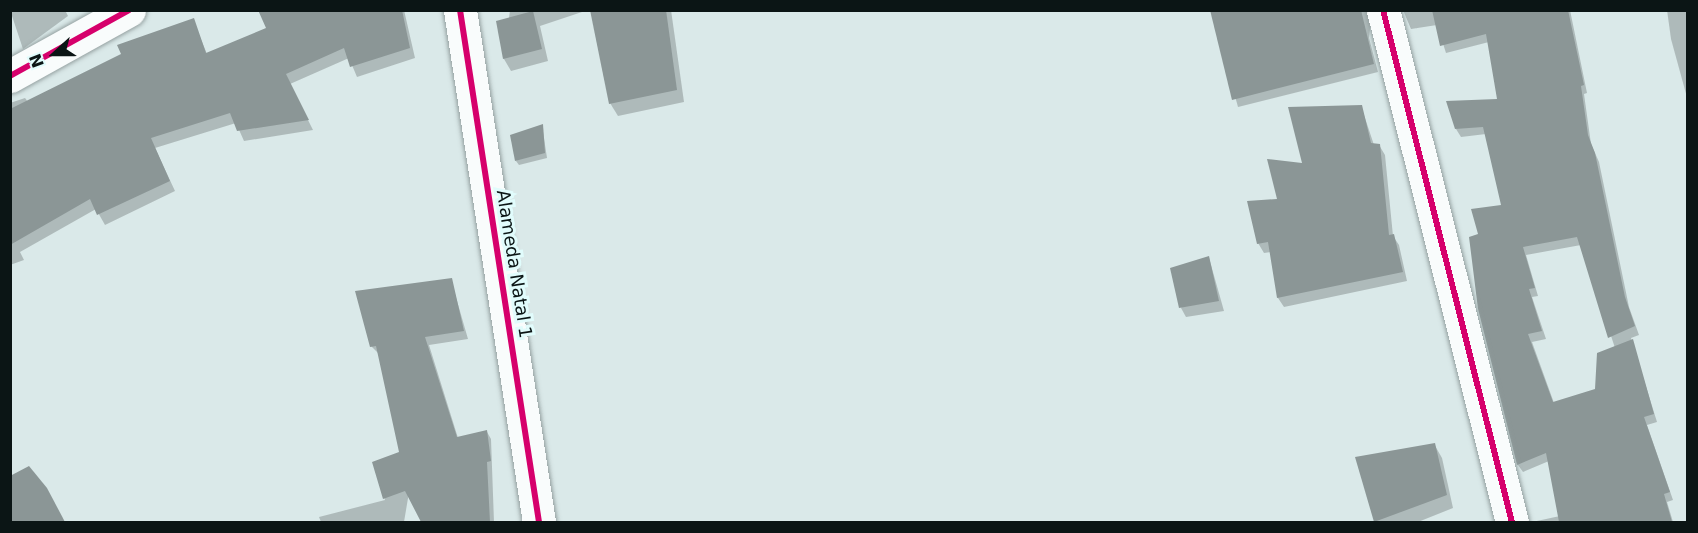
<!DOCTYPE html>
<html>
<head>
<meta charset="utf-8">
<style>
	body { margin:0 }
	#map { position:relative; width:1698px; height:533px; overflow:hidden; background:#dae9e9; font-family:"DejaVu Sans",sans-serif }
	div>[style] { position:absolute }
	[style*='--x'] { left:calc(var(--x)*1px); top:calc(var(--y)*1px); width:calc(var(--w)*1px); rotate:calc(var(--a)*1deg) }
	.shadow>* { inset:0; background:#0003 }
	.building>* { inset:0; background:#8b9696 }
	.roads { filter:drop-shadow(0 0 2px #95a1a1) drop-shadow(0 0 2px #95a1a1) }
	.minor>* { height:33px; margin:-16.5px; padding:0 16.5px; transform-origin:16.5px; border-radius:16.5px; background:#f9fcfc }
	.cycleway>* { height:6px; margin:-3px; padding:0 3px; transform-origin:3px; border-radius:3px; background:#d6006c }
	span { translate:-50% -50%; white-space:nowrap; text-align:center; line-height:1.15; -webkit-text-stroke:6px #e1fcfc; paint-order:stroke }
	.street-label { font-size:18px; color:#0b1515 }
	.frame { position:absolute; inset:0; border:12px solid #0b1515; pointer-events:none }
	.north { position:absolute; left:24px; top:24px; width:60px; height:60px; -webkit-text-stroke:4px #e1fcfc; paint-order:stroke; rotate:249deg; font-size:16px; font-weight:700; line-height:24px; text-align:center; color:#0b1515 }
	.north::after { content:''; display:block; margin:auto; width:21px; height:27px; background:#0b1515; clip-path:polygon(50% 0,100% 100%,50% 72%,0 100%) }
</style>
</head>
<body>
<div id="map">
	<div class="shadow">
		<div style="clip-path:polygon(10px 10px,65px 10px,68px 16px,23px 49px)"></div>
		<div style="clip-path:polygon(260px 10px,404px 10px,415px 58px,357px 77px,349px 58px,290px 84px,313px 130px,244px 141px,236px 123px,155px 148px,175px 191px,105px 225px,96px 209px,20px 252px,24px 260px,10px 265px,10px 103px,25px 98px,28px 102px,193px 20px,207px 54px,268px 29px)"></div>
		<div style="clip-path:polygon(510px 10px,588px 10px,540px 26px,548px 61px,511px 71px,504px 59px)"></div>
		<div style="clip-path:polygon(592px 10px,671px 10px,684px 102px,618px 116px,610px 103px)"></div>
		<div style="clip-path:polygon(1211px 10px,1372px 10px,1369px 38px,1378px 72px,1238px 107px)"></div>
		<div style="clip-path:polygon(evenodd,1403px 10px,1570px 10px,1587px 93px,1584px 94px,1591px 144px,1599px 162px,1629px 307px,1639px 335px,1631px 338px,1657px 422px,1647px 425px,1673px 500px,1667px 502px,1673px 522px,1532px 522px,1560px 516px,1549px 461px,1523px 472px,1518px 465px,1479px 309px,1480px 235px,1503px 207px,1486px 134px,1461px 137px,1456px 129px,1498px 101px,1489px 42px,1446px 53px,1437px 25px,1411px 29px,1403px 10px,1581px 245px,1615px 348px,1596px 390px,1554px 403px,1532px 342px,1546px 339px,1532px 297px,1538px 296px,1526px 255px,1581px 245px)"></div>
		<div style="clip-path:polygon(1667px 10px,1688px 10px,1688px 101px,1671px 39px)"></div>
		<div style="clip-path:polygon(1361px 106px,1374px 145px,1379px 145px,1385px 155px,1393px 236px,1399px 245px,1407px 281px,1284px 307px,1278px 298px,1271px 252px,1264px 253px,1258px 243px,1278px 200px,1304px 164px)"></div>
		<div style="clip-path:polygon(542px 125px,547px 158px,519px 165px,516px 161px)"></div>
		<div style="clip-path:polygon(1209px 258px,1224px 311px,1186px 317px,1181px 308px)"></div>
		<div style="clip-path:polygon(451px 280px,468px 339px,429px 345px,458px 438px,487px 432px,491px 439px,494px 522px,434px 522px,417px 445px,404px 522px,321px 522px,319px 517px,385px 500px,374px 463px,401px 453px,379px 354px,371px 346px)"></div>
		<div style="clip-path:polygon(1434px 444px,1442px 458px,1453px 508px,1418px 522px,1376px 522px,1357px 458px)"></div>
		<div style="clip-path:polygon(10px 477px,51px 498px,64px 522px,10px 522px)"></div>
	</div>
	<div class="building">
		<div style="clip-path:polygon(258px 10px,402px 10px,410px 48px,350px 67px,344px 48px,286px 74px,309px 120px,237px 131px,230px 113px,151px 138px,170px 181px,97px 215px,90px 199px,10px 245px,10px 109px,121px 54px,117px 45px,194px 18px,206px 53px,266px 28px)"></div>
		<div style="clip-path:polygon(590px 10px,666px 10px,677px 90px,609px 104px)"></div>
		<div style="clip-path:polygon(1210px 10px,1361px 10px,1374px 64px,1232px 100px)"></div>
		<div style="clip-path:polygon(1432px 10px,1568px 10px,1584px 85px,1581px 86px,1588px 135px,1595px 153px,1625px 297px,1635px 326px,1608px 338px,1577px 237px,1523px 247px,1535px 288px,1529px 289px,1542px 331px,1528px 334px,1553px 402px,1595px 389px,1597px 353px,1633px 339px,1654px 414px,1644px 417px,1670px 492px,1664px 494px,1672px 522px,1559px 522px,1546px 453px,1517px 465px,1478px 309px,1469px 237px,1478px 234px,1471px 209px,1501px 205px,1483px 127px,1455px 129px,1446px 101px,1497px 99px,1486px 34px,1440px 46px)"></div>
		<div style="clip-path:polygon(533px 11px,542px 49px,503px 59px,496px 21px)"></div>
		<div style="clip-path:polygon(1362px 105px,1371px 143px,1380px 144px,1389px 235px,1394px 234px,1403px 272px,1277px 298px,1268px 242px,1257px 244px,1247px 201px,1277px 199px,1267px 159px,1302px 163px,1288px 107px)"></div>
		<div style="clip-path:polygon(543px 124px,545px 153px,515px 161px,510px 135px)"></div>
		<div style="clip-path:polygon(1209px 256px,1219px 301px,1179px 308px,1170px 268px)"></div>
		<div style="clip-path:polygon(452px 278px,464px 331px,425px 337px,457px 437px,487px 430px,491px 461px,487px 462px,490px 522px,421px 522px,405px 491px,383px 499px,372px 462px,399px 452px,376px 346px,370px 347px,355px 291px)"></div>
		<div style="clip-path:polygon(1435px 443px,1447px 495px,1374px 522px,1355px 457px)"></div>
		<div style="clip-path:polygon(29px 466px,47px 488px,65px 522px,10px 522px,10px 476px)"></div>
	</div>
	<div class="roads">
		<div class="minor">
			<div style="--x:460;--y:10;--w:518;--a:81.23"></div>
			<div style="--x:1383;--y:10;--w:528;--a:75.86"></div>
			<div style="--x:10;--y:76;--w:136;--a:-29"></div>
		</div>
	</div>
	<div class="cycleway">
		<div style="--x:460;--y:10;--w:518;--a:81.23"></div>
		<div style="--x:1383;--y:10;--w:528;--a:75.86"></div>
		<div style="--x:10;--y:76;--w:136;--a:-29"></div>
	</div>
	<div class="street-label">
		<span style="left:514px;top:264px;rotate:81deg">Alameda Natal 1</span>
	</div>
	<div class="frame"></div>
	<div class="north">N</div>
</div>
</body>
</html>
